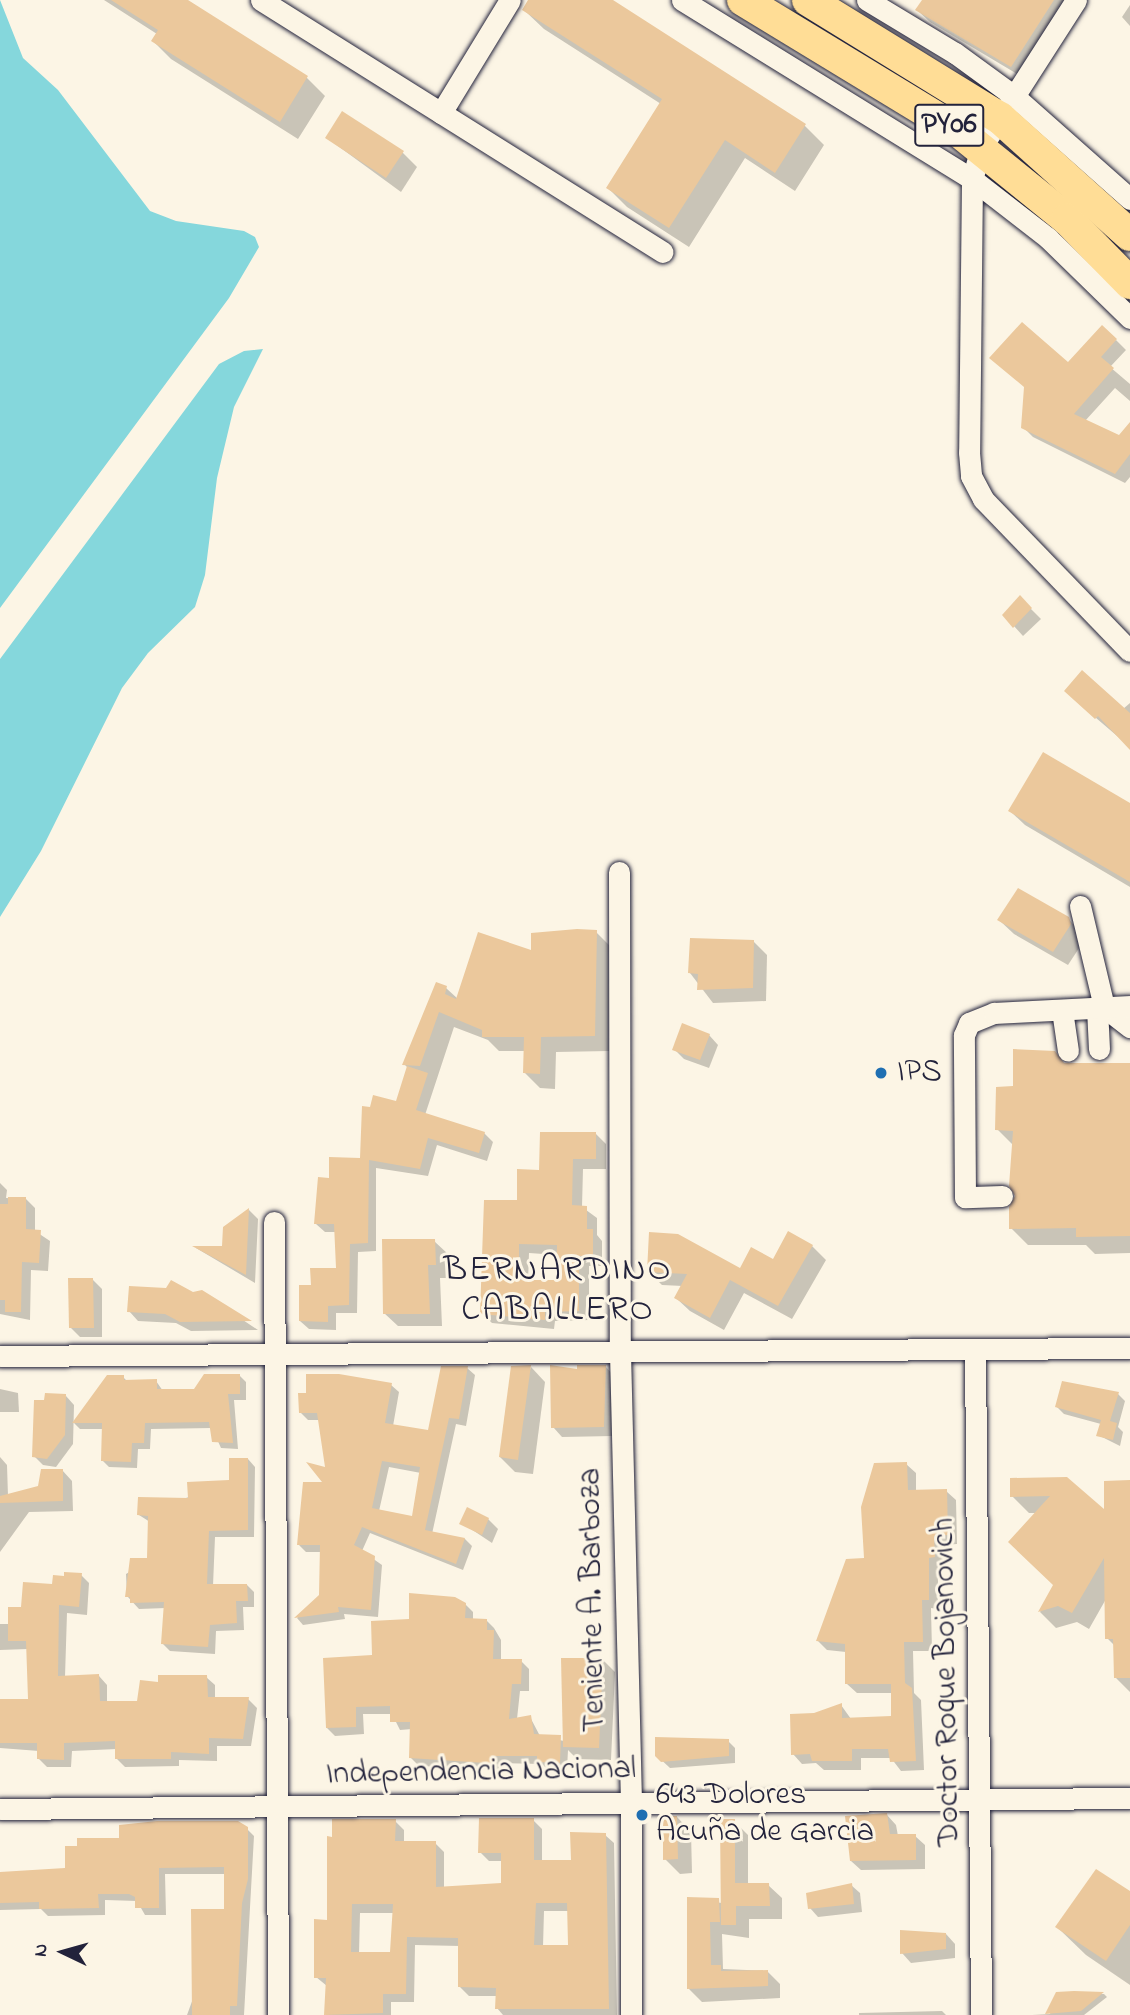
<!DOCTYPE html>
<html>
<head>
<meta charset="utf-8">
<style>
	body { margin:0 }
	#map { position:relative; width:1130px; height:2015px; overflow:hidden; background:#fcf5e5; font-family:"Indie Flower",sans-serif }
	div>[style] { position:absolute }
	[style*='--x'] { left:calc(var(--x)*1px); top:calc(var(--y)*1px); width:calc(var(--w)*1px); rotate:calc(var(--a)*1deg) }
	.water>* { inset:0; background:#85d7dc }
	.shadow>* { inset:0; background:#0003 }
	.building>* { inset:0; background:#ebc89c }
	.roads { filter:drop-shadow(0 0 2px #22223b) drop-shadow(0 0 2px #22223b) }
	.minor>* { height:21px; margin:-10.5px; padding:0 10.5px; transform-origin:10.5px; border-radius:10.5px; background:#fcf5e5 }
	.highway>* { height:32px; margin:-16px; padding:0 16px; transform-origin:16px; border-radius:16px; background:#ffdd96 }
	.dots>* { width:19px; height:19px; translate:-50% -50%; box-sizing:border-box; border:4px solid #fcf5e5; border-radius:50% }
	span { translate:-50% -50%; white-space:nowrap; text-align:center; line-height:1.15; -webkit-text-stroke:6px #fcf5e5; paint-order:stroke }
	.shield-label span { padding:2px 5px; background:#fcf5e5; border:2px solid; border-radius:5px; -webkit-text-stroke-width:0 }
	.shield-label { font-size:30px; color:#22223b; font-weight:700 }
	.poi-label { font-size:32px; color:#22223b }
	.left { translate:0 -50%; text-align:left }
	.street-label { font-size:32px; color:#22223b }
	.quarter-label { font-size:35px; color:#22223b; letter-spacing:2px }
	.north { position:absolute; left:28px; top:1917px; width:70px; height:70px; -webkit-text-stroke:5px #fcf5e5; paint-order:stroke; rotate:275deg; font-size:19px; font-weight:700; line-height:28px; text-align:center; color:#22223b }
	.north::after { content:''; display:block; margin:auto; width:24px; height:32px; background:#22223b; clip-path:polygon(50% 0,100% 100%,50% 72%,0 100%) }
</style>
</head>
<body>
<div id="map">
	<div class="water">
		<div style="clip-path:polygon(0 0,23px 58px,58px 90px,150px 211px,176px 221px,244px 231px,255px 237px,259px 247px,229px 298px,0 608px)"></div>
		<div style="clip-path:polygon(263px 349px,234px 407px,217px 478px,205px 575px,195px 607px,148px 653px,122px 688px,41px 851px,0 917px,0 659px,219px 364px,244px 351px)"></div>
	</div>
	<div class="shadow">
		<div style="clip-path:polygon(104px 0,187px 0,307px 78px,325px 96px,298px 139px,171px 59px,153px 41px,157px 34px)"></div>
		<div style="clip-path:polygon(530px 0,610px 0,805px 126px,824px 145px,795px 191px,745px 158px,689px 247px,627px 207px,608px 188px,661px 104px,544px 29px,524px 10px)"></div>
		<div style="clip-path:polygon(924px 0,1074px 0,1024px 78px,930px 22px,917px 10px)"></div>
		<div style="clip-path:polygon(1130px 5px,1130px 26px,1122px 17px)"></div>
		<div style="clip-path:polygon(327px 138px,403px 153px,417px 167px,401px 192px)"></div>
		<div style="clip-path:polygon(1116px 340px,1126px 350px,1110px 367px,1130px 384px,1130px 401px,1115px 388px,1085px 421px,1119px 438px,1130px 425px,1130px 477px,1125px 483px,1033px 437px,1023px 427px,1068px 364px)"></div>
		<div style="clip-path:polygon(1020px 598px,1041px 619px,1023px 636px,1004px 615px)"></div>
		<div style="clip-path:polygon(1075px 700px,1123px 709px,1130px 703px,1130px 747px)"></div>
		<div style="clip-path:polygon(1130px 806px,1130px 887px,1025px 825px,1010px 811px)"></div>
		<div style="clip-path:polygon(1068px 918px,1085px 939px,1068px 965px,1014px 934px,999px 920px)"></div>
		<div style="clip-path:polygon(596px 932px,611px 947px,609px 1051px,556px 1052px,555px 1089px,540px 1088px,525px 1073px,525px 1051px,499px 1051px,488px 1040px,454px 1027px,425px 1115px,484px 1133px,493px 1142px,487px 1161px,437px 1145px,428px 1176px,376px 1168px,376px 1251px,358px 1252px,357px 1313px,336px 1313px,336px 1330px,309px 1329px,300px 1321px,313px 1287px,338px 1269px,336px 1232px,325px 1232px,316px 1224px,330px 1179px,362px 1159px,397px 1103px,408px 1068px,404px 1064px,446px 988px,458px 999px,532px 952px)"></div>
		<div style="clip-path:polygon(753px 941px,767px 955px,766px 1001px,713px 1003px,690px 973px)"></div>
		<div style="clip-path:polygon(709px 1035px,718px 1045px,709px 1068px,684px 1059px,674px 1049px)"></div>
		<div style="clip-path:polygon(1054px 1053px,1066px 1065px,1130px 1064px,1130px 1253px,1095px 1254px,1086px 1245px,1028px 1245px,1011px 1228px,1017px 1196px,1014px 1146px,997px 1129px,1015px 1088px)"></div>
		<div style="clip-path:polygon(evenodd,596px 1134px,606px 1144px,606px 1169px,583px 1169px,582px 1207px,597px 1218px,597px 1235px,602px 1241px,602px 1266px,589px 1266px,589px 1320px,555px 1321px,554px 1329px,492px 1323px,482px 1313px,518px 1202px,541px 1172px,596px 1134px,529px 1253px,558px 1255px,558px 1282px,528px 1282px,529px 1253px)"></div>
		<div style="clip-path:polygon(0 1183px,7px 1190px,6px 1198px,26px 1199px,35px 1208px,35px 1231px,50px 1241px,48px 1271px,31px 1270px,30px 1320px,0 1314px)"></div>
		<div style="clip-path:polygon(249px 1210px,258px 1219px,255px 1283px,196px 1248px,224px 1248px,224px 1228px)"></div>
		<div style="clip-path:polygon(434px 1241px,448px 1254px,448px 1278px,440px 1278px,442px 1326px,398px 1326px,384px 1313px)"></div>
		<div style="clip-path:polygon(812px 1246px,826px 1260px,792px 1319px,744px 1293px,724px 1330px,690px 1311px,676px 1298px,683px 1286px,662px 1285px,649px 1272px,741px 1270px)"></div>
		<div style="clip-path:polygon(92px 1279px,102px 1289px,102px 1337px,80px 1337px,71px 1328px)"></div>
		<div style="clip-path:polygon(201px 1292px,258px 1330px,191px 1331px,176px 1323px,138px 1321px,129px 1311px)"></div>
		<div style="clip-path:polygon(531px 1367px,545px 1382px,533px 1474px,515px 1472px,500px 1457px)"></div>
		<div style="clip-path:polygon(606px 1367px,615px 1377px,613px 1436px,562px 1437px,553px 1427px,578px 1371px)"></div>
		<div style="clip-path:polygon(evenodd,467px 1368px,475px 1375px,466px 1426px,456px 1424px,432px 1534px,465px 1539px,472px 1546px,463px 1570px,370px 1533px,362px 1551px,382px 1565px,378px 1617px,344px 1614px,345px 1619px,303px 1625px,297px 1618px,320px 1596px,321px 1552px,306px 1552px,299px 1545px,325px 1484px,327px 1469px,320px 1420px,308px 1420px,300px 1412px,391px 1385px,399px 1392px,393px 1426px,430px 1432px,467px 1368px,389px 1467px,421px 1473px,413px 1518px,379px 1511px,389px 1467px)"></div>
		<div style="clip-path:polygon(239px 1375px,246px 1382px,246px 1400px,234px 1400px,238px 1449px,221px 1448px,212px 1428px,151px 1429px,150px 1449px,138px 1449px,137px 1468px,109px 1467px,102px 1460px,104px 1429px,80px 1429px,74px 1423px,123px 1377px,128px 1382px,156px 1381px,163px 1391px,195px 1390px)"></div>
		<div style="clip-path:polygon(0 1389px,18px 1393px,19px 1412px,0 1412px)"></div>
		<div style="clip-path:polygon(1118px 1394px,1125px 1401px,1118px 1427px,1123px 1432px,1120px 1446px,1098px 1435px,1101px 1424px,1064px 1414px,1057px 1407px)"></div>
		<div style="clip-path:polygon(66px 1396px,74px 1405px,73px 1444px,56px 1467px,43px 1465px,34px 1456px)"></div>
		<div style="clip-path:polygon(0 1457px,7px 1465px,8px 1496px,40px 1488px,62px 1470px,72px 1481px,73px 1511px,29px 1512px,0 1552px)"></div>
		<div style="clip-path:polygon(248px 1459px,255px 1467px,254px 1537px,215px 1537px,213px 1586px,247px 1585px,254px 1592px,254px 1607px,243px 1607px,244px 1630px,216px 1631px,215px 1654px,170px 1651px,163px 1644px,166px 1608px,139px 1609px,127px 1596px,126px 1574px,149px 1560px,150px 1522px,139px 1515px,230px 1482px)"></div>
		<div style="clip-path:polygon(906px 1464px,916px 1473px,916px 1492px,946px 1491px,956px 1500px,957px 1544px,943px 1545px,944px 1566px,938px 1567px,938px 1609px,931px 1608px,932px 1651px,913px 1651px,914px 1693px,921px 1700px,924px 1770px,901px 1771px,891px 1758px,861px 1758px,861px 1770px,824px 1770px,816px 1763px,802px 1764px,793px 1754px,814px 1714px,841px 1705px,851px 1719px,893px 1717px,892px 1693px,857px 1693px,847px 1684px,846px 1652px,827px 1650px,818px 1641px,866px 1560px)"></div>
		<div style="clip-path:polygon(1012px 1479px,1106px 1512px,1130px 1482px,1130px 1692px,1116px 1678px,1115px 1646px,1107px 1638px,1106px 1599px,1089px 1629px,1077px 1622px,1056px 1628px,1040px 1612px,1055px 1585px,1037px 1513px,1029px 1513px,1012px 1496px)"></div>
		<div style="clip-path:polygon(488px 1519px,498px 1529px,492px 1543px,462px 1523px)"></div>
		<div style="clip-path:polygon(81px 1575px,89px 1583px,87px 1615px,67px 1613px,65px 1677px,99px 1676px,107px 1685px,107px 1703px,139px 1702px,159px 1684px,206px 1677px,215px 1685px,215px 1699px,248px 1699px,257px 1708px,251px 1746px,217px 1746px,217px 1761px,179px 1760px,179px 1766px,125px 1767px,117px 1759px,117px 1749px,72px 1751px,71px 1767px,47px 1767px,39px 1759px,39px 1751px,0 1748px,0 1701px,29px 1700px,28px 1649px,0 1650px,0 1624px,10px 1624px,53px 1586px,54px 1577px)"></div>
		<div style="clip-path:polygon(465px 1604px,473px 1612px,473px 1620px,486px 1620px,494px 1628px,501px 1640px,501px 1661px,521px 1661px,529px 1669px,529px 1691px,520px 1691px,517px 1719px,530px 1717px,540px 1736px,564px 1741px,602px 1659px,615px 1672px,611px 1760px,577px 1759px,568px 1750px,567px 1770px,547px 1769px,542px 1764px,502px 1763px,502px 1770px,419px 1766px,411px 1758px,412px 1729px,400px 1730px,392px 1714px,363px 1714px,364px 1734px,335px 1736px,327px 1728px,374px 1657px,411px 1621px)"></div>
		<div style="clip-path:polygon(728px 1741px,735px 1748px,735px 1763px,670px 1768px,656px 1755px)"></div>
		<div style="clip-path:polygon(887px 1815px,896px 1825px,898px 1836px,915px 1836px,925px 1845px,925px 1869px,861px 1870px,851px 1861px)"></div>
		<div style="clip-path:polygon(677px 1817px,691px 1832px,692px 1873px,680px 1874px,665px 1859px)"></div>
		<div style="clip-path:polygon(evenodd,533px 1820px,542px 1829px,542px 1862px,572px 1862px,605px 1835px,614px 1843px,617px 2015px,503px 2015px,497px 2008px,497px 1996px,469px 1996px,460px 1987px,460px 1946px,415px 1945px,414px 2002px,391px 2002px,391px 2015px,326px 2015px,327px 1986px,316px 1977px,329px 1921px,395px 1821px,404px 1830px,404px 1843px,435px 1843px,444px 1852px,444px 1888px,503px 1885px,503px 1861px,489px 1861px,480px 1852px,533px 1820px,544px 1911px,569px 1911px,570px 1947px,543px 1947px,544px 1911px,533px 1820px,360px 1913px,394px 1913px,392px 1954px,359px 1954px,360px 1913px)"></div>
		<div style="clip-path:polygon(734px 1821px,748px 1835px,748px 1885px,768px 1885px,782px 1898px,782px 1919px,749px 1919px,749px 1938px,722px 1934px,723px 1969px,767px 1971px,780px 1984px,780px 1998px,702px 2002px,689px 1989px,688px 1899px,722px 1903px)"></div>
		<div style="clip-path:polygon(247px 1829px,254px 1836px,244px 2015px,187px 2015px,225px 1911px,226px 1874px,165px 1874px,166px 1915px,145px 1915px,137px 1901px,105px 1900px,105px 1915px,48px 1916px,41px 1909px,0 1910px,0 1874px,67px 1869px,121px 1840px)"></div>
		<div style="clip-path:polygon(851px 1885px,860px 1893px,862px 1912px,818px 1917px,810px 1908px)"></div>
		<div style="clip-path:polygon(1130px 1893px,1130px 1985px,1086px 1955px,1057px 1927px)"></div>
		<div style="clip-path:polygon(946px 1934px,955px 1944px,955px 1958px,911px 1963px,902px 1953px)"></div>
		<div style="clip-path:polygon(1057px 1994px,1104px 1994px,1107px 1997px,1084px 2015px,1032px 2015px,1050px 2014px)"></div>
		<div style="clip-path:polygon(942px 2011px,946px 2015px,859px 2015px,859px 2013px)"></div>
	</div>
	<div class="building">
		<div style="clip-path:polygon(111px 0,188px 0,308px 76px,280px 122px,151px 41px,158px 30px)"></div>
		<div style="clip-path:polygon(528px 0,613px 0,806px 124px,775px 173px,725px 140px,669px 228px,606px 188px,662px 99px,522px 10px)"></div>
		<div style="clip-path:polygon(922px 0,1054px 0,1011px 67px,915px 10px)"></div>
		<div style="clip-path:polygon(342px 111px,404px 151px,386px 178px,325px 138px)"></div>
		<div style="clip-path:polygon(1022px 322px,1068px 362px,1102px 325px,1117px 339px,1101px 357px,1114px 368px,1074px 414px,1119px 435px,1130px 422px,1130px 454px,1115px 474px,1021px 428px,1024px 387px,989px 358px)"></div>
		<div style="clip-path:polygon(1020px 595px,1032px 608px,1013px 628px,1002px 615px)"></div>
		<div style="clip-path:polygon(1082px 670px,1130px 713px,1130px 750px,1098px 716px,1095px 719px,1064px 691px)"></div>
		<div style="clip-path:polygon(1043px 752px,1130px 803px,1130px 882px,1008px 811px)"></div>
		<div style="clip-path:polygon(1018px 888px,1069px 917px,1071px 924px,1053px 952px,997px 920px)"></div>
		<div style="clip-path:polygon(577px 929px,597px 930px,595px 1036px,541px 1037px,540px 1074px,523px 1073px,524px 1037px,482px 1037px,482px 1030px,439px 1012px,420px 1066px,402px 1065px,436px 982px,447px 986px,445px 994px,456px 999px,478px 932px,531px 950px,531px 933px)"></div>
		<div style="clip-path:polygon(690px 938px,754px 940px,753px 988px,697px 990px,698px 974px,688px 973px)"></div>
		<div style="clip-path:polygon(682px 1023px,710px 1034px,700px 1060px,672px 1050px)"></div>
		<div style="clip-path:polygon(1013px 1049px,1055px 1051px,1064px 1063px,1130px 1063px,1130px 1236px,1076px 1237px,1076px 1228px,1009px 1229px,1009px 1207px,1015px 1196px,1009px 1186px,1013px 1131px,995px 1130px,996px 1087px,1013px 1086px)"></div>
		<div style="clip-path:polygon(407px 1066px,428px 1073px,416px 1110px,485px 1132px,479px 1153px,428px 1138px,420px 1169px,369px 1160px,368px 1243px,350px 1244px,349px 1305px,328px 1306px,328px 1322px,299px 1321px,299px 1285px,311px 1285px,310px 1268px,336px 1268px,334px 1224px,314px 1224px,318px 1177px,329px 1178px,329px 1157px,360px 1158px,362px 1106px,370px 1107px,373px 1095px,396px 1101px)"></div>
		<div style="clip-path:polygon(evenodd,540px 1132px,596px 1132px,596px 1159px,573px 1159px,572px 1205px,587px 1206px,587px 1229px,593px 1229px,593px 1256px,579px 1256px,579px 1311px,545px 1312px,545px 1320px,480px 1314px,484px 1200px,517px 1200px,517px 1169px,539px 1170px,540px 1132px,519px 1244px,557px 1245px,556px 1280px,519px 1280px,519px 1244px)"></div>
		<div style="clip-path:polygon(8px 1197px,26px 1197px,26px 1229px,41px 1230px,39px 1263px,22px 1262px,21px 1312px,5px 1312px,5px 1300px,0 1300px,0 1204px,8px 1204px)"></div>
		<div style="clip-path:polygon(249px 1208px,246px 1275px,192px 1246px,222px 1246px,223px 1227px)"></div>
		<div style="clip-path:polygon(788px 1231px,813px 1245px,778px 1306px,730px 1280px,710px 1318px,674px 1298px,687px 1274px,647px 1272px,649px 1232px,678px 1234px,740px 1268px,751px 1247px,773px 1259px)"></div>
		<div style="clip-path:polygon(382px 1239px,435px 1239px,436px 1265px,428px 1265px,430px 1314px,383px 1314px)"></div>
		<div style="clip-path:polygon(68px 1278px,93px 1278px,94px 1328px,69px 1328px)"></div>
		<div style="clip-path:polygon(171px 1280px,193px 1292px,202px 1290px,252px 1321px,180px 1322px,165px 1314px,127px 1312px,129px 1286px,166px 1288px)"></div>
		<div style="clip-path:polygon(531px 1365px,518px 1460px,499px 1457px,511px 1366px)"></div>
		<div style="clip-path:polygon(550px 1365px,577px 1369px,577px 1365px,606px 1365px,604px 1427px,551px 1428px)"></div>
		<div style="clip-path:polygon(evenodd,441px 1366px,468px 1366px,459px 1419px,449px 1418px,425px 1530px,465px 1538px,456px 1564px,362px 1527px,354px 1545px,375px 1556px,371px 1610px,338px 1607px,339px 1612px,294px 1618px,319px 1595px,320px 1545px,297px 1545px,303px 1482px,322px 1482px,306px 1462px,325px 1467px,317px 1413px,299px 1413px,298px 1393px,306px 1393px,306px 1374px,339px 1374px,392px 1383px,385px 1423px,428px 1430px,441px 1366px,382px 1461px,420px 1467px,412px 1516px,372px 1508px,382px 1461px)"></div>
		<div style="clip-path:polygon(204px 1374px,240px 1374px,240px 1394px,228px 1394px,233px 1443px,212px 1442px,209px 1422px,145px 1423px,144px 1443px,132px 1443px,131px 1462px,101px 1461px,102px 1423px,72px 1423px,107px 1375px,124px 1375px,124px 1380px,157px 1379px,157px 1389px,194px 1389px)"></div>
		<div style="clip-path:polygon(1062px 1381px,1119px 1392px,1110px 1421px,1117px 1423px,1113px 1440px,1096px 1436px,1101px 1420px,1055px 1407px)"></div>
		<div style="clip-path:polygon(45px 1393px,66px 1394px,65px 1435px,47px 1459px,32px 1457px,34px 1400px,44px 1400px)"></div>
		<div style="clip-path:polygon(229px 1458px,248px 1458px,248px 1530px,209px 1531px,207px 1584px,247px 1584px,248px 1601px,236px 1601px,237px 1623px,210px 1625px,208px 1647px,161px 1644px,164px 1602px,130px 1603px,130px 1597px,125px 1597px,130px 1558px,147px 1558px,148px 1516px,137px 1515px,138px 1497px,188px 1498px,187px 1482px,229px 1480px)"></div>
		<div style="clip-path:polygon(907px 1462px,908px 1490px,947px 1489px,948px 1535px,934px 1536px,935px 1557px,929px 1558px,929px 1600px,922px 1600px,923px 1642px,904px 1642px,905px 1683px,912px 1688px,916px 1761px,890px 1762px,888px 1749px,852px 1749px,852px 1761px,812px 1761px,810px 1754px,791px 1755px,790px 1714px,814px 1713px,842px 1703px,842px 1718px,891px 1716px,891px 1684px,845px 1684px,845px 1644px,816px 1641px,846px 1559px,864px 1558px,861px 1507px,874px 1463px)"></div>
		<div style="clip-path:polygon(41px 1469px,63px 1469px,63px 1501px,0 1503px,0 1496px,38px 1486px)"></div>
		<div style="clip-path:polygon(1067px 1477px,1104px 1509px,1104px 1481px,1130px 1480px,1130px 1678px,1114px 1678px,1113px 1639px,1105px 1639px,1104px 1558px,1072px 1613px,1058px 1606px,1038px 1612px,1053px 1585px,1008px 1542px,1050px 1496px,1010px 1497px,1010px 1478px)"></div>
		<div style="clip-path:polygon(467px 1507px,489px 1518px,482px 1535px,459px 1524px)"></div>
		<div style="clip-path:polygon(64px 1572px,82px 1573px,79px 1607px,59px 1605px,58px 1676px,99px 1674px,100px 1701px,137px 1701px,140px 1680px,158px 1682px,158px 1675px,207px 1675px,208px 1697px,249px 1697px,243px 1739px,209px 1738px,209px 1754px,171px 1752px,171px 1759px,115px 1759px,115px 1741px,64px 1743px,64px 1760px,37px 1759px,37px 1743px,0 1743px,0 1699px,28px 1699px,26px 1641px,8px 1641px,8px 1607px,21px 1607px,23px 1582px,52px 1584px,53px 1575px,64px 1576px)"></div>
		<div style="clip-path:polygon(409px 1593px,455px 1597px,466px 1603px,465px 1618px,487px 1619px,487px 1630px,494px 1630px,493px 1659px,522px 1659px,521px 1684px,512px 1684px,509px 1719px,531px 1715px,534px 1734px,561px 1735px,560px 1763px,537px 1762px,537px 1756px,495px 1756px,495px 1763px,486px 1763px,409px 1758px,410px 1722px,390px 1722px,390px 1706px,356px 1707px,356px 1727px,326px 1728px,323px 1658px,372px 1655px,371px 1621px,409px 1619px)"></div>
		<div style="clip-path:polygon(561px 1658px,603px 1658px,599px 1748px,563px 1747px)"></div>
		<div style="clip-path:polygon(655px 1737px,729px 1739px,729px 1756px,661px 1762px,655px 1756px)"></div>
		<div style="clip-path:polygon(887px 1813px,890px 1834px,916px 1834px,916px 1860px,850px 1861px,845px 1816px)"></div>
		<div style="clip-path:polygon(663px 1816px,677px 1816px,678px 1859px,663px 1860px)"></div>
		<div style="clip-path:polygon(evenodd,479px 1818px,534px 1818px,534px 1860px,571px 1860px,570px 1832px,606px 1833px,609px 2009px,495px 2009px,496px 1988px,458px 1987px,458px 1938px,407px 1937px,406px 1994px,383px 1994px,383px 2013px,324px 2015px,326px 1978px,314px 1978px,314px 1919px,327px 1920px,327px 1836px,332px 1837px,332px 1819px,396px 1819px,395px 1841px,436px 1841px,436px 1887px,501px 1883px,501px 1853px,478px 1853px,479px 1818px,536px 1903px,567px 1903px,568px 1945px,534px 1945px,536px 1903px,479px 1818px,352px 1904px,393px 1904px,390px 1952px,351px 1952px,352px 1904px)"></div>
		<div style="clip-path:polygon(720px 1819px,735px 1819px,735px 1883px,769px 1883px,770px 1906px,736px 1906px,736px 1925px,721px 1925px)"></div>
		<div style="clip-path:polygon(157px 1821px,238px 1821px,248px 1827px,248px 1879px,242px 1903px,237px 2006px,230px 2006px,230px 2015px,192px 2015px,191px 1909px,224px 1909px,224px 1867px,159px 1868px,159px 1908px,135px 1908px,135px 1897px,129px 1894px,98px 1894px,99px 1908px,39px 1909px,39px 1902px,0 1903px,0 1872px,65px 1868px,65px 1846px,77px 1846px,77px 1838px,119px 1838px,119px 1825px)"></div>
		<div style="clip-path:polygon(1096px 1869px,1130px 1891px,1130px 1925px,1106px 1961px,1055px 1927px)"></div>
		<div style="clip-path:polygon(852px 1883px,854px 1904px,808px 1909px,806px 1893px)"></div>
		<div style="clip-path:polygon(687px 1897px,719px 1898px,720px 1922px,710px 1922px,711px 1965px,721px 1965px,721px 1971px,768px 1970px,768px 1986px,687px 1989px)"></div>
		<div style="clip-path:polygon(900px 1930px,946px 1933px,946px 1949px,900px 1954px)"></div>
		<div style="clip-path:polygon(1056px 1992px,1074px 1991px,1104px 1992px,1081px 2011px,1045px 2014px)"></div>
	</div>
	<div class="roads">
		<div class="minor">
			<div style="--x:261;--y:0;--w:474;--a:32.1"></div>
			<div style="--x:682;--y:0;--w:341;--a:31.7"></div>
			<div style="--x:972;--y:179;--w:96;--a:37.8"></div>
			<div style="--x:1048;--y:238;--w:115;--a:44.3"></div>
			<div style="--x:867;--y:0;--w:103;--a:31.1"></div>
			<div style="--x:955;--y:53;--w:73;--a:36.1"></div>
			<div style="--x:1014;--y:96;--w:155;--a:41.6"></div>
			<div style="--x:1076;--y:0;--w:176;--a:122.7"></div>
			<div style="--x:981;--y:148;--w:32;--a:106"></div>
			<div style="--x:972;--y:179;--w:273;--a:90.6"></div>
			<div style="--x:969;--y:452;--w:24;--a:85"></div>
			<div style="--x:971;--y:476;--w:26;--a:62"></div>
			<div style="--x:983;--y:499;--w:211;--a:46"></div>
			<div style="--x:441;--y:113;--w:132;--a:-58.6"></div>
			<div style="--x:619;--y:872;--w:480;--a:89.9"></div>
			<div style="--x:620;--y:1352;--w:451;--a:88.6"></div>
			<div style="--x:631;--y:1803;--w:212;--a:90"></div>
			<div style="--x:1080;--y:906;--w:104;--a:76.6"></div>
			<div style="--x:1104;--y:1007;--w:33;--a:38"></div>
			<div style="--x:1097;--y:1008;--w:41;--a:87.2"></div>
			<div style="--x:1062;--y:1010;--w:41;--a:81.7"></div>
			<div style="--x:1002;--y:1196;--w:37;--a:178"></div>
			<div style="--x:965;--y:1197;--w:162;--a:-90.4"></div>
			<div style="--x:964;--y:1035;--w:13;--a:-67"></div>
			<div style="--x:969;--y:1023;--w:27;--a:-22"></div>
			<div style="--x:994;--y:1013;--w:136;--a:-2.9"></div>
			<div style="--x:274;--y:1222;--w:793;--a:89.71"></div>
			<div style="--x:975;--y:1349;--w:666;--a:89.48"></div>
			<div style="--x:0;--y:1356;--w:1130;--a:-0.41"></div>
			<div style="--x:0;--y:1809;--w:1130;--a:-0.56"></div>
		</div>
		<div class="highway">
			<div style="--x:743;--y:0;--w:250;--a:31.3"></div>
			<div style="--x:957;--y:130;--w:141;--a:39"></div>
			<div style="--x:1067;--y:219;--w:90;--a:45.5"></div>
			<div style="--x:808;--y:0;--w:225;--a:31.6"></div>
			<div style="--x:1000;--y:118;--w:175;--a:42"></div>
		</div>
	</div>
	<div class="dots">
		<div style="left:881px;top:1073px;background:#1f6fb2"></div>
		<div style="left:642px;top:1815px;background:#1f6fb2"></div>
	</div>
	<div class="shield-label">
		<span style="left:949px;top:125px">PY06</span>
	</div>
	<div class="poi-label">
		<span class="left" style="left:897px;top:1073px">IPS</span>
		<span class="left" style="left:656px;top:1815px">643 Dolores<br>Acuña de Garcia</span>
	</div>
	<div class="street-label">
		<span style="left:594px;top:1600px;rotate:-91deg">Teniente A. Barboza</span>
		<span style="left:948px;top:1682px;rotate:-91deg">Doctor Roque Bojanovich</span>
		<span style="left:481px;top:1773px;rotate:-1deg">Independencia Nacional</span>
	</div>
	<div class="quarter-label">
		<span style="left:558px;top:1291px">BERNARDINO<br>CABALLERO</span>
	</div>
	<div class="north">N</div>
</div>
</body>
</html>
